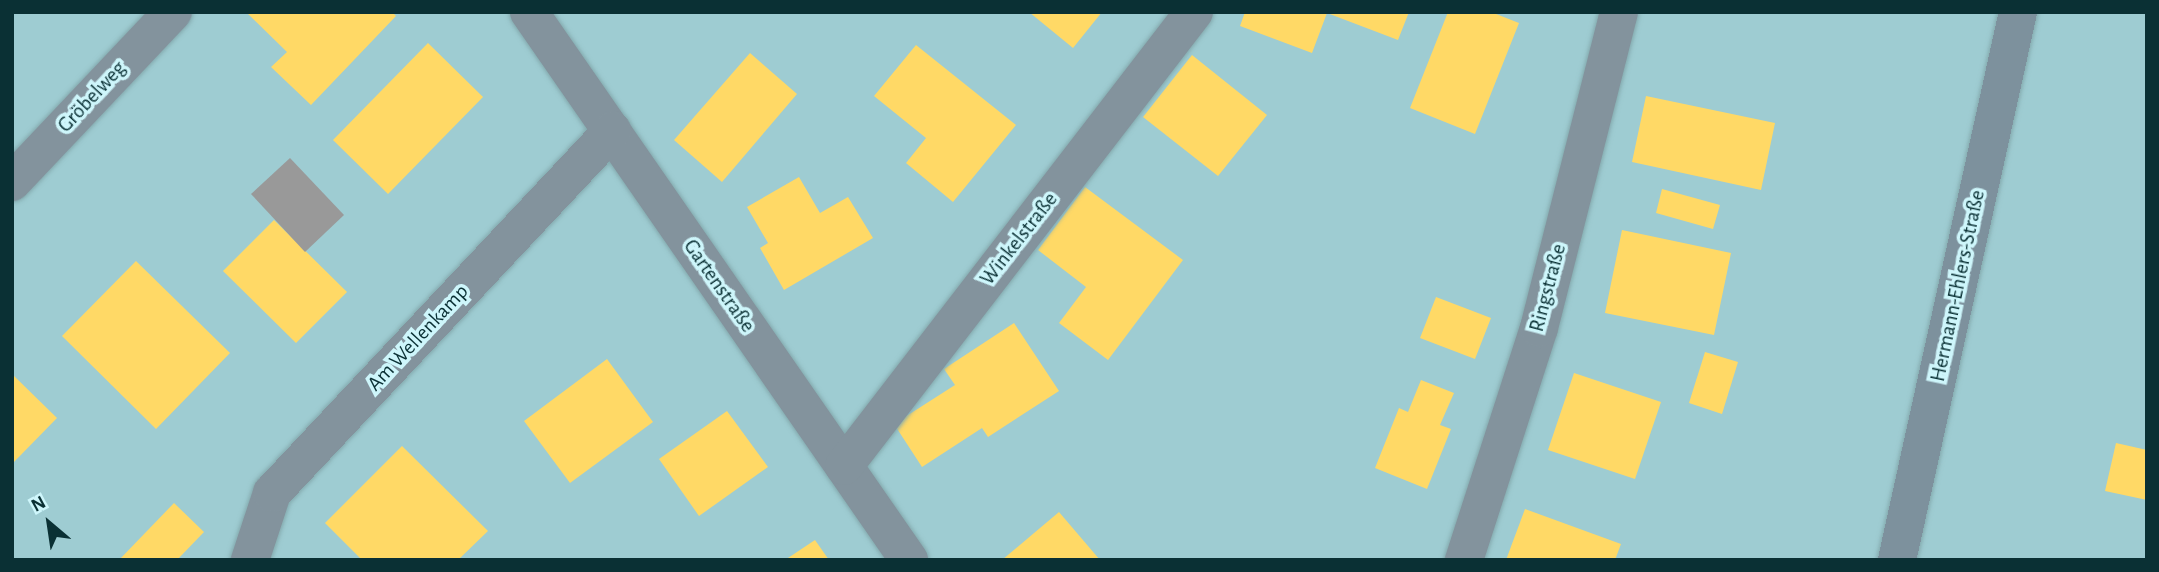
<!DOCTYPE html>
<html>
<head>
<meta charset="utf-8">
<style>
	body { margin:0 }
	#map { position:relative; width:2159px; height:572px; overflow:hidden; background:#9eccd2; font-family:"Alegreya Sans",sans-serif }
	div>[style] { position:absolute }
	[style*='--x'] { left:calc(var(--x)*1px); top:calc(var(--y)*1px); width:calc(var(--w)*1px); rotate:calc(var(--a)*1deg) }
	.homes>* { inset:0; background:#ffd966 }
	.industry>* { inset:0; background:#999 }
	.roads { filter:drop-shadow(0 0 2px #84aaae) drop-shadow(0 0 2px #84aaae) }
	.street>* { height:38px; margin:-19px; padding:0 19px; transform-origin:19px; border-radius:19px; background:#83939d }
	.secondary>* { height:38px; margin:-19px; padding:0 19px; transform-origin:19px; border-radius:19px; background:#7d919d }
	span { translate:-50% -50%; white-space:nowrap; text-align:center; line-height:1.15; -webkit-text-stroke:7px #cef6fb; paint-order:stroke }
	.street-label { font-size:21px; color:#0a3034 }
	.frame { position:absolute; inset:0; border:14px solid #0a3034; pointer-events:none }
	.north { position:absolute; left:14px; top:488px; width:70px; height:70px; -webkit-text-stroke:5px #cef6fb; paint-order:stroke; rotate:331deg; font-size:19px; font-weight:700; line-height:28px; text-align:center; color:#0a3034 }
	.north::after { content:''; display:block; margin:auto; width:24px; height:32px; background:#0a3034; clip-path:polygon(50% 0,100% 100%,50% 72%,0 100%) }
</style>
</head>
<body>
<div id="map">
	<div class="homes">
		<div style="clip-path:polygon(246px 12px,392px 12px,396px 16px,311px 105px,271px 67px,287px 52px)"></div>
		<div style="clip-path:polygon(1029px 12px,1102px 12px,1073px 48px)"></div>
		<div style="clip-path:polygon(1245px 12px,1409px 12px,1398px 40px,1327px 13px,1312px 53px,1240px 26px)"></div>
		<div style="clip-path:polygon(1448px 12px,1491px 12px,1519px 23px,1475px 134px,1410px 108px)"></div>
		<div style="clip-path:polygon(428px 43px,483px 97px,388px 194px,333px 140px)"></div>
		<div style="clip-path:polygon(916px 45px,1016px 125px,953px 202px,906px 163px,926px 138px,874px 96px)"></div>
		<div style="clip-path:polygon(750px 53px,797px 94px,722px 182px,674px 140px)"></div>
		<div style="clip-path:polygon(1192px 55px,1267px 115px,1218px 176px,1143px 117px)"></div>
		<div style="clip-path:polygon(1646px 96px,1775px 123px,1761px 190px,1632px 162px)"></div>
		<div style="clip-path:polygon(799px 177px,820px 213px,848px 197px,873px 238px,784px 290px,760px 248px,768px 243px,747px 207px)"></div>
		<div style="clip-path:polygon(1085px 187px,1183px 260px,1108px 360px,1059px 323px,1086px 287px,1038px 250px)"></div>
		<div style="clip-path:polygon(1662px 189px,1720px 205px,1713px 229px,1656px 213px)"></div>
		<div style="clip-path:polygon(274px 220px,347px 292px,296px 343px,223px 271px)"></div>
		<div style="clip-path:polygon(1622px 230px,1731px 253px,1714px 335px,1605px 313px)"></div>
		<div style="clip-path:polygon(136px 261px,230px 353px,156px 429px,62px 336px)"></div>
		<div style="clip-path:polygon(1436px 297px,1491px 318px,1475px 359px,1420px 338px)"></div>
		<div style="clip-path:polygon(1014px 323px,1059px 391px,988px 437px,982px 428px,922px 467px,894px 424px,955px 385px,944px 369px)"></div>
		<div style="clip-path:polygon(1705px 352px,1738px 362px,1722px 414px,1689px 403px)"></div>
		<div style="clip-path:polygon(607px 359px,653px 422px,570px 483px,524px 421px)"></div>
		<div style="clip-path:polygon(1574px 373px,1661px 402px,1635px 479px,1548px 450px)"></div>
		<div style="clip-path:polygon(12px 374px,57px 418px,12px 464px)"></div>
		<div style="clip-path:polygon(1421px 380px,1454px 393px,1440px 425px,1451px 429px,1427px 489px,1375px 468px,1399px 408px,1408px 412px)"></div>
		<div style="clip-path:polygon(727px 411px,768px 467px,699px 516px,659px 459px)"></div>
		<div style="clip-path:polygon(2116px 443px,2147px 450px,2147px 500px,2105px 491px)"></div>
		<div style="clip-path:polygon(402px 446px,488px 531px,458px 560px,362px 560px,325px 523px)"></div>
		<div style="clip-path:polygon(174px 503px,204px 532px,177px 560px,119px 560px)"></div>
		<div style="clip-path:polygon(1525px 509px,1621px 544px,1615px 560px,1506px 560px)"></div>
		<div style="clip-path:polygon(1059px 512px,1100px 560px,1002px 560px)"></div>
		<div style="clip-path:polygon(815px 540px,829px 560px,785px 560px)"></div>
	</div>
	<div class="industry">
		<div style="clip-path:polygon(290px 158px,344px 215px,305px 252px,251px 194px)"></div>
	</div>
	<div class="roads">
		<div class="street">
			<div style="--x:529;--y:12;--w:667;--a:55.26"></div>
			<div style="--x:12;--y:182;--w:234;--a:-46.6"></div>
			<div style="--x:844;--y:466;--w:573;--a:-52.37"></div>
			<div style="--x:250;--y:560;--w:71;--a:-71.8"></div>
			<div style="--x:272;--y:493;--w:497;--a:-46.8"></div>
			<div style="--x:1464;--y:560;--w:244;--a:-72.1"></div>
			<div style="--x:1539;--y:328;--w:326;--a:-75.8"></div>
		</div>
		<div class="secondary">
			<div style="--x:1897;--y:560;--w:561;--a:-77.55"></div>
		</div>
	</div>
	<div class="street-label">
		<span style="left:92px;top:97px;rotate:-47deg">Gröbelweg</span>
		<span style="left:1019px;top:239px;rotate:-52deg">Winkelstraße</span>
		<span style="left:719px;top:286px;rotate:55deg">Gartenstraße</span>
		<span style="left:1958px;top:286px;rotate:-78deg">Hermann-Ehlers-Straße</span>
		<span style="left:1548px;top:288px;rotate:-75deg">Ringstraße</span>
		<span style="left:418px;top:338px;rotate:-47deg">Am Wellenkamp</span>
	</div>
	<div class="frame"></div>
	<div class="north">N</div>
</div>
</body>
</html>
